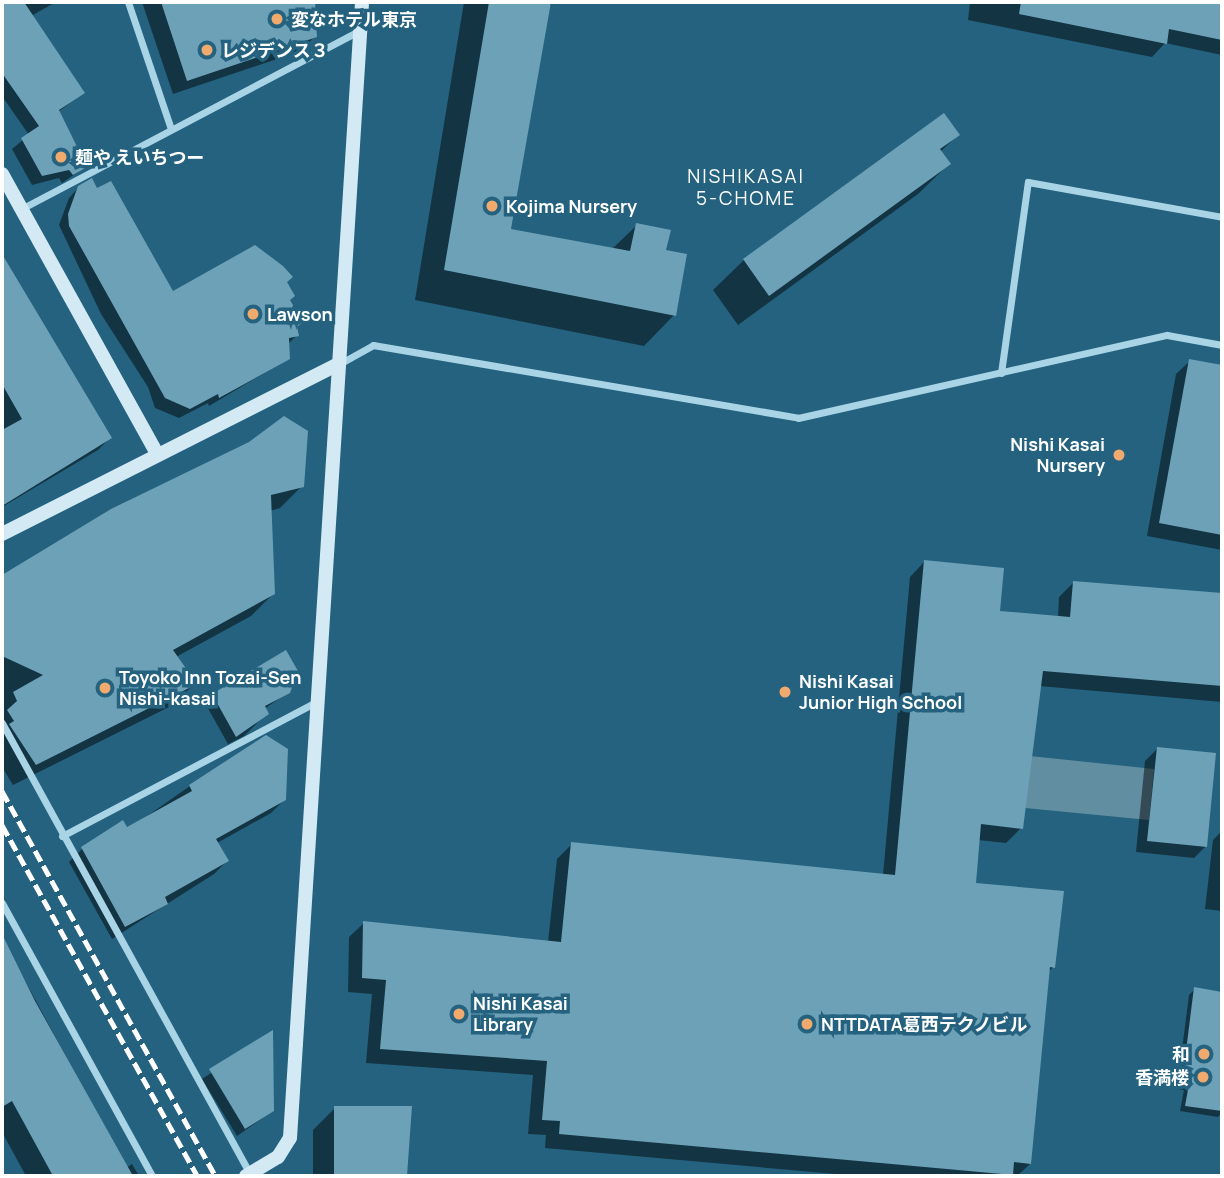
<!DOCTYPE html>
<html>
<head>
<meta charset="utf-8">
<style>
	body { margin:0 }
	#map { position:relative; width:1224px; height:1178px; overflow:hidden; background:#24627f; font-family:Manrope,"Noto Sans JP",sans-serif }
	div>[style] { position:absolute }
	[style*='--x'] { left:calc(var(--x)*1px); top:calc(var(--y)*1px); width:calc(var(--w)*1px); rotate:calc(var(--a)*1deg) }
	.water>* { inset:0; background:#628ea1 }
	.shadow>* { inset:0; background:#0007 }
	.building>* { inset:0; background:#6da1b7 }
	.street>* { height:7px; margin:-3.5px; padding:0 3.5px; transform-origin:3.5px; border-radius:3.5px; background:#a9d4e6 }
	.secondary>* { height:14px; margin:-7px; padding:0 7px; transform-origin:7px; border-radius:7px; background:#d3eaf5 }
	.rail>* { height:5px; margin-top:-2.5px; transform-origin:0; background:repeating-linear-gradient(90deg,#fff 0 12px,transparent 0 17px) }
	.dots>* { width:19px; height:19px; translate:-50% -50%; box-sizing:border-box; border:4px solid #24627f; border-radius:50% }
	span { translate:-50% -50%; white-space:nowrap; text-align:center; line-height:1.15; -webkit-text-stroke:7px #24627f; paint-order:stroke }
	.poi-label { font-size:18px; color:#fff; font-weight:700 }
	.left { translate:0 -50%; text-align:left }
	.right { translate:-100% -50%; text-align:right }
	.neighbourhood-label { font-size:19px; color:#fff; letter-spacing:2px }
	.frame { position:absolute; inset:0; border:4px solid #fff; pointer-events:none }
</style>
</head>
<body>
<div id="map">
	<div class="water">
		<div style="clip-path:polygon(1030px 756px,1154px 769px,1149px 820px,1025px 808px)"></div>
	</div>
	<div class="shadow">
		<div style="clip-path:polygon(2px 2px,56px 2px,31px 16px,83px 93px,58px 112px,85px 167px,62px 183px,59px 178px,32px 185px,12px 149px,29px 135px,2px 96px)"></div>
		<div style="clip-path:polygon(142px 2px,314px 2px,315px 36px,301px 51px,173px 94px)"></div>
		<div style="clip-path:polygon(464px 2px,555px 2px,549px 6px,509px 230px,612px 249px,637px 225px,674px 315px,644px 346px,415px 300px)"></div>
		<div style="clip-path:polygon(970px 2px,1222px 2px,1222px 55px,1165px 43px,1152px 57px,968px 20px)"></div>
		<div style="clip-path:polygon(958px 135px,940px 152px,949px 164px,918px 194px,738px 325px,713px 290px,744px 260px)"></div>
		<div style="clip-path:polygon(79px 187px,172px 294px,285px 283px,297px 335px,287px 345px,288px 359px,209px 406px,208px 403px,179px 418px,155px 408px,148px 387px,101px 314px,59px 225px,69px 198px)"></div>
		<div style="clip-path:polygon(2px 258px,110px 438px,98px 450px,2px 507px)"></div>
		<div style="clip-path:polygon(1190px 361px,1222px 367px,1222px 550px,1147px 536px,1176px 374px)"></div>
		<div style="clip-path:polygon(302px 486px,280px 508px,270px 511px,273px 594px,251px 616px,176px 657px,195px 683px,173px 705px,13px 785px,2px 767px,2px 577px,112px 510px)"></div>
		<div style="clip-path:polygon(924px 562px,998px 612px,1058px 618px,1059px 597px,1074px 582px,1222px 595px,1222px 702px,1039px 686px,1021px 828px,1006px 843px,978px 840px,974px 884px,1053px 967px,1047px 973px,1030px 1164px,1017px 1176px,858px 1176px,545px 1148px,546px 1135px,528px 1134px,533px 1075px,366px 1063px,372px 994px,348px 992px,349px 937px,364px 923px,548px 942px,557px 859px,572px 844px,883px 875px,910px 577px)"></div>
		<div style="clip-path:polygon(289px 692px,264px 709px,267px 713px,244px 736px,228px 744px,205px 703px,213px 695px)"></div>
		<div style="clip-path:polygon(1157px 749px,1206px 846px,1194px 858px,1136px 852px,1145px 761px)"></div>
		<div style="clip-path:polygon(190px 786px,284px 800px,271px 813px,217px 843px,227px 861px,214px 874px,112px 939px,69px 862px,82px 849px,127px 830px)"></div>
		<div style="clip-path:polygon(1220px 833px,1222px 833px,1222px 911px,1205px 909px,1213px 840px)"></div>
		<div style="clip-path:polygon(9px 951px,126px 1168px,132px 1164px,139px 1176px,26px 1176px,2px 1132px,2px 956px)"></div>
		<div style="clip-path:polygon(1195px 989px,1222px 993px,1222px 1112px,1218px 1117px,1180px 1111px,1184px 1090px,1177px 1089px,1189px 995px)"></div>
		<div style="clip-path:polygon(272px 1033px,273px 1111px,237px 1136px,202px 1079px)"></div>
		<div style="clip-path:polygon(335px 1108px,410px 1108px,405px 1176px,313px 1176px,313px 1130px)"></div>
	</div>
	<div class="building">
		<div style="clip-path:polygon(2px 2px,24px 2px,85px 93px,59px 110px,87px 167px,73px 175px,69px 170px,42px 176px,21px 138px,39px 126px,2px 73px)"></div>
		<div style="clip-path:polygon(161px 2px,315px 2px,317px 37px,187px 81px)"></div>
		<div style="clip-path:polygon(489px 2px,551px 2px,511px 229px,630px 251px,636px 223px,671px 230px,666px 250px,687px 254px,676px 316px,444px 270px)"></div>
		<div style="clip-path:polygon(1021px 2px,1222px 2px,1222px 40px,1169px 29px,1167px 44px,1019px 14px)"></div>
		<div style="clip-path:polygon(944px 113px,960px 135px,940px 149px,951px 164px,769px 296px,743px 259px)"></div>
		<div style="clip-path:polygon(92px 178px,97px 188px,111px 181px,173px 291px,255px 245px,283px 266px,293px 277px,287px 282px,295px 296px,290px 300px,303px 322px,297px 327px,299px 336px,289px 338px,290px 359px,219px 398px,218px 394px,190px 409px,165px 398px,69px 226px,68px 214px,78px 186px)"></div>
		<div style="clip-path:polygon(2px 254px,112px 438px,2px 506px,2px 430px,22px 419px,2px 384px)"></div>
		<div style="clip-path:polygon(1189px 359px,1222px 365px,1222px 535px,1159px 523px)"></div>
		<div style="clip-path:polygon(284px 416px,308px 431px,304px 487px,271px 495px,275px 594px,173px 650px,197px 684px,36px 765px,9px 724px,14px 721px,7px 710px,17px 701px,13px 692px,43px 675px,2px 656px,2px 575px,111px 509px,249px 442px)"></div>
		<div style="clip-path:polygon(924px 560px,1004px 568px,1000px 611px,1070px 617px,1073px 581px,1222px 593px,1222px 686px,1043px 671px,1023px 829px,981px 824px,976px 883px,1064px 891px,1055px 968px,1050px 967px,1031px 1164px,1014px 1162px,1013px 1175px,559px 1134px,560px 1121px,542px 1120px,547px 1061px,380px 1049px,386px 980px,362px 978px,363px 921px,561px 942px,571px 842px,895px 875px)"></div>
		<div style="clip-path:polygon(286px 650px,298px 671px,290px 693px,265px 706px,269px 714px,236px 737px,212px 694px)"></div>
		<div style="clip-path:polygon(266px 735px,288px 749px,286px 800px,216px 839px,229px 861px,165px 897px,168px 904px,125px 927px,81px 847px,123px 820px,127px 827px,192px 791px,189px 785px)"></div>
		<div style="clip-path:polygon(1157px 747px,1216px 753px,1207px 847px,1147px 841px)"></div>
		<div style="clip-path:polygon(2px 934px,35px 1001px,133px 1176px,53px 1176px,12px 1101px,2px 1107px)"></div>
		<div style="clip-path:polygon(1194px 987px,1222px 992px,1222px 1111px,1185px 1106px,1189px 1084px,1182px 1083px)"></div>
		<div style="clip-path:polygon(273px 1030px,274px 1111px,245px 1129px,209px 1069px)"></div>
		<div style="clip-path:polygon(334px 1106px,412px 1106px,407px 1176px,334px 1176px)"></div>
	</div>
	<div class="street">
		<div style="--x:128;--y:2;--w:134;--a:71.3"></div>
		<div style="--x:21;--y:209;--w:382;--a:-27.8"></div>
		<div style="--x:341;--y:363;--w:37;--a:-29"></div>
		<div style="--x:373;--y:345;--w:431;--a:9.7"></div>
		<div style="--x:798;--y:418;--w:378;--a:-12.7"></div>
		<div style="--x:1167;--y:335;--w:56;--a:10.3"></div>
		<div style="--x:1001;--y:373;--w:193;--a:-82"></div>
		<div style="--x:1028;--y:182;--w:197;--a:10.2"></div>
		<div style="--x:2;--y:723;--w:515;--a:61.19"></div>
		<div style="--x:62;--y:836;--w:289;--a:-27.8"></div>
		<div style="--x:2;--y:903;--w:311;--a:61.2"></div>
	</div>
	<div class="secondary">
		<div style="--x:2;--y:174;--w:320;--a:61"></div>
		<div style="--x:2;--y:534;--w:377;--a:-26.8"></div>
		<div style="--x:246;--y:1176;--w:37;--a:-31"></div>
		<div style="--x:278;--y:1157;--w:22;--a:-58"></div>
		<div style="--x:290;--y:1138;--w:1138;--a:-86.37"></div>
	</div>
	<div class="rail">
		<div style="--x:2;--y:791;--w:440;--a:61"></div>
		<div style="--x:2;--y:825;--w:402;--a:60.9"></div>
	</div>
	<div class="dots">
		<div style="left:277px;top:19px;background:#f0aa6d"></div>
		<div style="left:207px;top:50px;background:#f0aa6d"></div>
		<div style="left:61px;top:157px;background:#f0aa6d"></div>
		<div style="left:492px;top:206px;background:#f0aa6d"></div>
		<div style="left:253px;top:314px;background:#f0aa6d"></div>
		<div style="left:1119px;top:455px;background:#f0aa6d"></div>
		<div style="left:105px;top:688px;background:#f0aa6d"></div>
		<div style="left:785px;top:692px;background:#f0aa6d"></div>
		<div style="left:459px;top:1014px;background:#f0aa6d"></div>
		<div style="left:807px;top:1024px;background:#f0aa6d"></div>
		<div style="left:1204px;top:1054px;background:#f0aa6d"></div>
		<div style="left:1203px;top:1077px;background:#f0aa6d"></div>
	</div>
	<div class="poi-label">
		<span class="left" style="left:291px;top:19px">変なホテル東京</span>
		<span class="left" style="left:221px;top:50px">レジデンス３</span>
		<span class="left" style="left:75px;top:157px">麺や えいちつー</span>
		<span class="left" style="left:506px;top:206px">Kojima Nursery</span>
		<span class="left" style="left:267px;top:314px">Lawson</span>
		<span class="right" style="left:1105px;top:455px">Nishi Kasai<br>Nursery</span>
		<span class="left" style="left:119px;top:688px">Toyoko Inn Tozai-Sen<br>Nishi-kasai</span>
		<span class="left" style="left:799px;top:692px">Nishi Kasai<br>Junior High School</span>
		<span class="left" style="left:473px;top:1014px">Nishi Kasai<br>Library</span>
		<span class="left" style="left:821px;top:1024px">NTTDATA葛西テクノビル</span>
		<span class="right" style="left:1190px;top:1054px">和</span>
		<span class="right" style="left:1189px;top:1077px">香満楼</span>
	</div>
	<div class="neighbourhood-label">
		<span style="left:746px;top:188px">NISHIKASAI<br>5-CHOME</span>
	</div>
	<div class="frame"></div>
</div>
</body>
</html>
